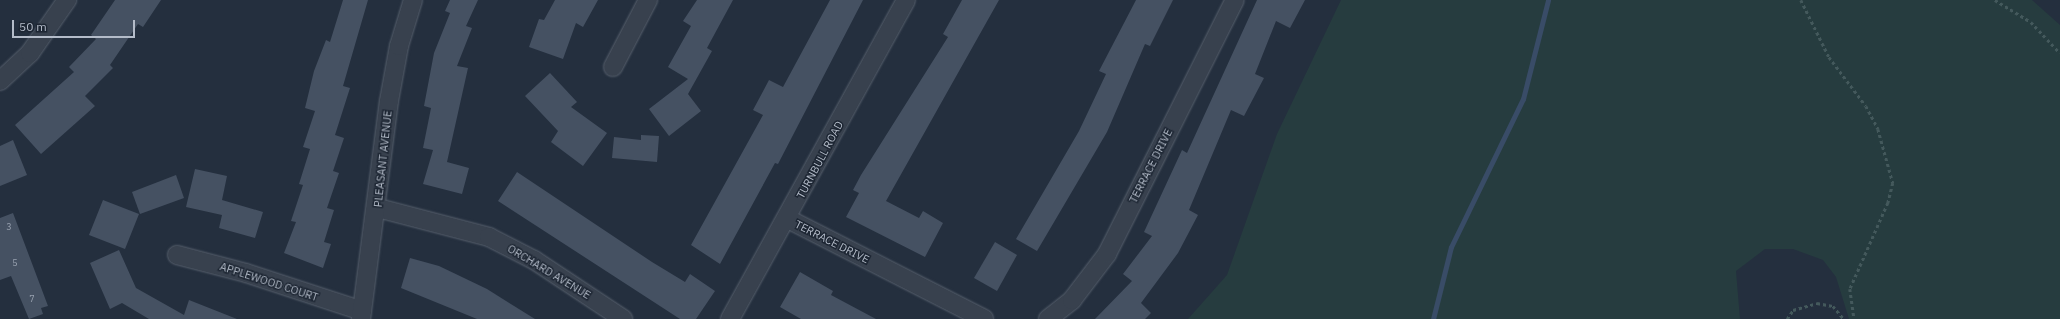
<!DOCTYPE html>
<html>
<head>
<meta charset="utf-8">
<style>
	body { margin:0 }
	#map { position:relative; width:2060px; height:319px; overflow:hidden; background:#242f3e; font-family:"IBM Plex Sans",sans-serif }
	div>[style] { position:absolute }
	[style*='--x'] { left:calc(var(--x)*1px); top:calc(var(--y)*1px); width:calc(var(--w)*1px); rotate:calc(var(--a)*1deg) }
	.green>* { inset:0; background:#263c3f }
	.stream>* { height:5px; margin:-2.5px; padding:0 2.5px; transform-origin:2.5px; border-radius:2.5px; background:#394c67 }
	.building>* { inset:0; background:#455162 }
	.path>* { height:2.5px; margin-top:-1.25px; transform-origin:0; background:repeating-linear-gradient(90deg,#44595c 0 3px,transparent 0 6px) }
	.roads { filter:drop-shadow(0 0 1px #565f6c) drop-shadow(0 0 1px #565f6c) }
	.minor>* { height:18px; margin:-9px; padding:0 9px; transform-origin:9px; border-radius:9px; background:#38414e }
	span { translate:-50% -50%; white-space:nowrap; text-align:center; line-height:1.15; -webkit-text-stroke:3px #1d2633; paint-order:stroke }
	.number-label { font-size:9px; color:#98a1af }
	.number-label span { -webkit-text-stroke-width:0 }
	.street-label { font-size:11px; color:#b4bcc9 }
	.scale { position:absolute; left:12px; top:20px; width:123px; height:18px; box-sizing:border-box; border:2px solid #b4bcc9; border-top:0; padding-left:5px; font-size:12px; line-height:14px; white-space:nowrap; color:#b4bcc9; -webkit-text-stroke:3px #1d2633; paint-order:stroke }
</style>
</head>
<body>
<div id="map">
	<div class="green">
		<div style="clip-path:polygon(1341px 0,2032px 0,2060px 25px,2060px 319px,1849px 319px,1836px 277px,1823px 260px,1793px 249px,1765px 249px,1736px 271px,1740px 319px,1188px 319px,1227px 275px,1277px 134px)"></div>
	</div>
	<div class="stream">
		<div style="--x:1433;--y:319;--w:74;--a:-76"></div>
		<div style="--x:1451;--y:247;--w:165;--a:-64.1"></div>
		<div style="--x:1523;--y:99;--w:102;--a:-75.8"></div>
	</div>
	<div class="building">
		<div style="clip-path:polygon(115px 0,161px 0,143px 27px,138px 24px,110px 65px,113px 68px,85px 96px,95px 106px,41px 154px,15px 125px,74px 72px,69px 67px,96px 39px,91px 35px)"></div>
		<div style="clip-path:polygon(343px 0,368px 0,343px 86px,350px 88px,335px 135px,344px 138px,333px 171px,339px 173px,327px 208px,334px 210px,324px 242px,331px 244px,323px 268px,284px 253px,296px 222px,291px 221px,303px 185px,299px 184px,310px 149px,303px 147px,315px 111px,305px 108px,314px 71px,326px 40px,330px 42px)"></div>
		<div style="clip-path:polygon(450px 0,478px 0,466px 26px,472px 28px,457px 66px,468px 68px,447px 162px,469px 168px,462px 194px,423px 184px,433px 150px,423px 148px,431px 108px,424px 106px,434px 53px,450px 13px,445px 11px)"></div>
		<div style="clip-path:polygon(555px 0,598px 0,583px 27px,576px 23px,563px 59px,529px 47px,539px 19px,544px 20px)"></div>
		<div style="clip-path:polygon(697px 0,733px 0,707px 48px,712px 51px,688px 94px,701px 111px,669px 136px,649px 109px,688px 79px,668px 67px,691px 26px,683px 21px)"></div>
		<div style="clip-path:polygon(830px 0,863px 0,778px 164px,775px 163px,720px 264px,691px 245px,763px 115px,753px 110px,769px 80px,783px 87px)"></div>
		<div style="clip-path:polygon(962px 0,999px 0,886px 201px,919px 218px,923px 211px,943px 223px,925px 257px,846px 217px,859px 193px,853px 190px,861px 175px,948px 37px,943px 34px)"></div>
		<div style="clip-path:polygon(1136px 0,1173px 0,1150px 46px,1145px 44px,1107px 132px,1037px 251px,1016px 239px,1079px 131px,1106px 74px,1099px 71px)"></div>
		<div style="clip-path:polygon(1257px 0,1305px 0,1290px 28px,1276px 21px,1255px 74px,1264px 78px,1244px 116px,1231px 110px,1189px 210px,1198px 215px,1178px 253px,1141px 303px,1151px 313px,1145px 319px,1095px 319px,1132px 281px,1123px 274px,1152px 236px,1144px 232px,1182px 150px,1187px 153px)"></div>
		<div style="clip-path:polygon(550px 73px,577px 102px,571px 107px,607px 133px,583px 166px,551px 142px,558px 131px,525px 96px)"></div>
		<div style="clip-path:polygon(641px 135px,659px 136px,657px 162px,612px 158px,614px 137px,641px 140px)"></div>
		<div style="clip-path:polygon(13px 140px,27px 175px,0 186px,0 146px)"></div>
		<div style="clip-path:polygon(195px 169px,227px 176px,222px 200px,263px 212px,255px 238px,219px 228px,222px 215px,186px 207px)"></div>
		<div style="clip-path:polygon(517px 172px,652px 262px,685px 282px,690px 274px,715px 291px,696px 319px,680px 319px,498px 201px)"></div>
		<div style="clip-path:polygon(176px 175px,184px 198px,140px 214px,132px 192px)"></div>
		<div style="clip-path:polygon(103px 200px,139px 214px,125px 249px,89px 235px)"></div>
		<div style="clip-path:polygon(13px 213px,48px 306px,41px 308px,43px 314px,29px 319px,11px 276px,0 280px,0 218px)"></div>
		<div style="clip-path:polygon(995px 242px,1017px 255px,997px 291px,974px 278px)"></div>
		<div style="clip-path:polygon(119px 250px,136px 288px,184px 315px,189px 300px,237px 319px,149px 319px,122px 303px,110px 309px,90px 263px)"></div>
		<div style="clip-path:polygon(410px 258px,439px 266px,487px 289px,535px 319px,477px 319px,401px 288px)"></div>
		<div style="clip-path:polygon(800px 272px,833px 291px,831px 295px,876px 319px,801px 319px,780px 307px)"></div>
	</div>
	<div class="path">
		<div style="--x:1801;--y:0;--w:64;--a:63.8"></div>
		<div style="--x:1829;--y:57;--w:61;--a:52.9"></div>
		<div style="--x:1866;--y:106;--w:26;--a:62"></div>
		<div style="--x:1878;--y:129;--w:56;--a:74.5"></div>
		<div style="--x:1893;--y:183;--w:21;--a:104"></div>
		<div style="--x:1888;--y:203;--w:94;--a:113.8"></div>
		<div style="--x:1850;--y:289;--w:30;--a:82"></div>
		<div style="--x:1995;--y:0;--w:42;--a:31.4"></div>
		<div style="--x:2031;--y:22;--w:42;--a:46.9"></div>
		<div style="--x:1787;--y:319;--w:11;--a:-56"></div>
		<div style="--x:1793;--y:310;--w:25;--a:-16"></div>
		<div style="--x:1817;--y:303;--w:16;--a:11"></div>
		<div style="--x:1833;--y:306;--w:17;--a:50"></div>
	</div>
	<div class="roads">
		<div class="minor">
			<div style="--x:613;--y:67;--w:76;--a:-62.4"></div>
			<div style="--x:0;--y:81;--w:41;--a:-43"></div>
			<div style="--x:30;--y:53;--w:65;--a:-55.1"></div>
			<div style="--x:378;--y:208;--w:115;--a:14.6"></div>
			<div style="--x:489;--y:237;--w:51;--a:27.1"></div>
			<div style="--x:534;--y:260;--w:107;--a:33.5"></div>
			<div style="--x:788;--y:219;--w:220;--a:27"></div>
			<div style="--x:177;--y:255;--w:71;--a:14.6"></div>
			<div style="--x:246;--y:273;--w:122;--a:18.1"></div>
			<div style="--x:361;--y:319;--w:220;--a:-82.7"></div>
			<div style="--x:389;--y:101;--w:56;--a:-79.7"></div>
			<div style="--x:399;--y:46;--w:48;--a:-73.1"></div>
			<div style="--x:730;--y:319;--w:364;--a:-61.1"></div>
			<div style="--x:1048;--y:319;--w:31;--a:-38"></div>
			<div style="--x:1072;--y:300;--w:58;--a:-52.7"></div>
			<div style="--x:1107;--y:254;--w:284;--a:-63.3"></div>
		</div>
	</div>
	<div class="number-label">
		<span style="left:9px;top:227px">3</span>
		<span style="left:15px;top:263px">5</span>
		<span style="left:32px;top:299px">7</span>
	</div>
	<div class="street-label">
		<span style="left:383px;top:159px;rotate:-84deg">PLEASANT AVENUE</span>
		<span style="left:820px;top:160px;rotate:-62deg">TURNBULL ROAD</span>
		<span style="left:1151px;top:166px;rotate:-63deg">TERRACE DRIVE</span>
		<span style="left:832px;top:242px;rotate:27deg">TERRACE DRIVE</span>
		<span style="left:549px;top:272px;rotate:31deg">ORCHARD AVENUE</span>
		<span style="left:269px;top:282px;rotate:18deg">APPLEWOOD COURT</span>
	</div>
	<div class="scale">50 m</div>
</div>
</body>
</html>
